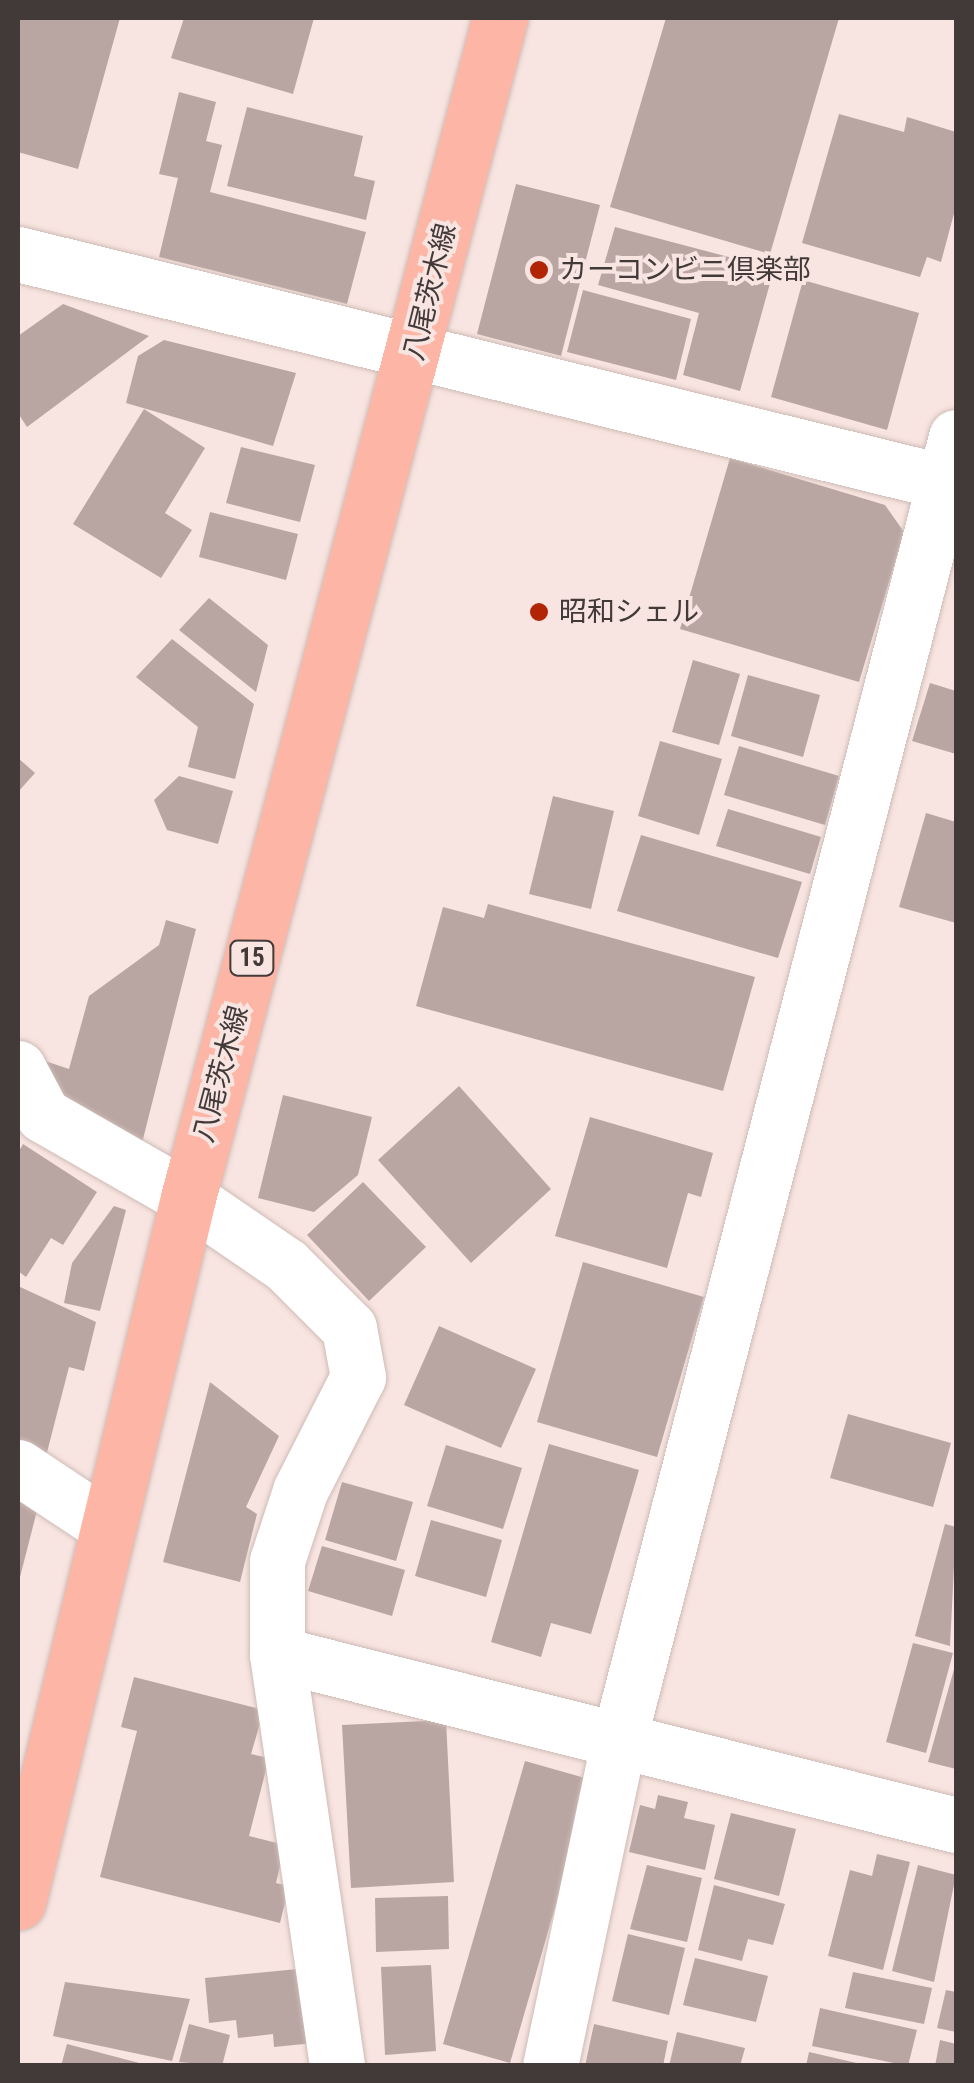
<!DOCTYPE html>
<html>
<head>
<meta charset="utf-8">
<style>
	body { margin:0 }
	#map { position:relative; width:974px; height:2083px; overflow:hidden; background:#f8e4e0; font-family:"Roboto Condensed","Noto Sans JP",sans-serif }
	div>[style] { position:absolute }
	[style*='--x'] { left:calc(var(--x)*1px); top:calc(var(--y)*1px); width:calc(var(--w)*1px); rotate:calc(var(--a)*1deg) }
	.building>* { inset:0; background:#b9a6a2 }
	.roads { filter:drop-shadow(0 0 2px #cebbb6) drop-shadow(0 0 2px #cebbb6) }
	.minor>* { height:55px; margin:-27.5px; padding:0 27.5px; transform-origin:27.5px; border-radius:27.5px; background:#fff }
	.major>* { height:55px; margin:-27.5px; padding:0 27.5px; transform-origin:27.5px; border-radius:27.5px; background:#fdb5a6 }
	.dots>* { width:28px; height:28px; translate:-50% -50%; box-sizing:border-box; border:5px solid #f8e4e0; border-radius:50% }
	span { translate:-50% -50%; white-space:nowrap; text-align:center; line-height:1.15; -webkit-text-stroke:8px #f8e4e0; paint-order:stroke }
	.shield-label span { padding:2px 8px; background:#f8e4e0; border:2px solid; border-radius:8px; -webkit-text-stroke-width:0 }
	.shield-label { font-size:25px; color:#413a38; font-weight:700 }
	.poi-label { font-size:28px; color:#413a38 }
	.left { translate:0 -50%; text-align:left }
	.street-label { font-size:28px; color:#413a38 }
	.frame { position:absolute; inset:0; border:20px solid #413a38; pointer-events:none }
</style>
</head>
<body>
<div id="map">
	<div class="building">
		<div style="clip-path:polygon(18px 18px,120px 18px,78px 169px,18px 152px)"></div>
		<div style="clip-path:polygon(184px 18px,314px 18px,293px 94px,171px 58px)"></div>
		<div style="clip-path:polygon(666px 18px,839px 18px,770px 254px,610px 207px)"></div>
		<div style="clip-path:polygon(179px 92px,216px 102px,206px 141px,222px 145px,210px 192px,366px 232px,347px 304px,159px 257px,178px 178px,159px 174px)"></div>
		<div style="clip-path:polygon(247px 107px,363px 136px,354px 176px,375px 181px,366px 220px,227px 186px)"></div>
		<div style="clip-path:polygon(839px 114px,904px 132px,907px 117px,956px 132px,956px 206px,941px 262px,927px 257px,920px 277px,802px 243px)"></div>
		<div style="clip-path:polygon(516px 184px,600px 205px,561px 356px,477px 334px)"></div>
		<div style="clip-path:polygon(615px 227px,774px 269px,740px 391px,683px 375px,699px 313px,598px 285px)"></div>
		<div style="clip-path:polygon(803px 280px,919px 313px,887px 430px,771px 397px)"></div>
		<div style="clip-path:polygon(583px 290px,691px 319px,676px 380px,567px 352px)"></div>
		<div style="clip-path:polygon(63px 304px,149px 336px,27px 427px,18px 413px,18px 336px)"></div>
		<div style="clip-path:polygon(164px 340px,296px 373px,273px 446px,126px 403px,138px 356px)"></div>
		<div style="clip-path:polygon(144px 409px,205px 448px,165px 513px,192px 530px,161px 578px,73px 524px)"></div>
		<div style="clip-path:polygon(241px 447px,315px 465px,300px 522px,226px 503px)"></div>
		<div style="clip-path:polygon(730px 458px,885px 505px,904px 532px,859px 682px,680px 629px)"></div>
		<div style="clip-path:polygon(210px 512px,298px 534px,286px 580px,199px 557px)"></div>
		<div style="clip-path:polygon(209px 598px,268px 645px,256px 692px,179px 630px)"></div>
		<div style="clip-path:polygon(172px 639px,254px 704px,235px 779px,188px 767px,198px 727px,136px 677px)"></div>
		<div style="clip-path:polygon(693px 660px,740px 674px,719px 745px,672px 732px)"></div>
		<div style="clip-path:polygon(748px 675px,820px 695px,803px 757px,731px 736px)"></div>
		<div style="clip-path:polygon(930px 683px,956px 691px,956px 754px,912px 741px)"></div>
		<div style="clip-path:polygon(660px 741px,722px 759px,699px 835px,638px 816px)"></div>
		<div style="clip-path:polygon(739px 746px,839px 776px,825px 825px,724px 795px)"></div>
		<div style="clip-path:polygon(18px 758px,35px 773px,18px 792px)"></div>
		<div style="clip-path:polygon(179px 776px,233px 791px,218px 844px,167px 830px,154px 800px)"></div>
		<div style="clip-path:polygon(553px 796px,614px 811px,591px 909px,529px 894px)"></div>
		<div style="clip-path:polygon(728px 809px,821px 837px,810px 874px,716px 846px)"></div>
		<div style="clip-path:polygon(926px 813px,956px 822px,956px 923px,899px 907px)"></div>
		<div style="clip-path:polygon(641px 835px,802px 882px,778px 958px,617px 911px)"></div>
		<div style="clip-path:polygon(488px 904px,755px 977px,723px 1091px,416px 1006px,443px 907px,484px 918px)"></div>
		<div style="clip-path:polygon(166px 920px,196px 929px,141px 1147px,64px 1101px,36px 1058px,69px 1069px,89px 996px,159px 945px)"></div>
		<div style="clip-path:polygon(459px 1086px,551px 1189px,471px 1263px,378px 1160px)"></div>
		<div style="clip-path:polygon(283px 1095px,372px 1117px,358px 1175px,314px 1212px,258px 1198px)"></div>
		<div style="clip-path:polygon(590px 1117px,713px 1153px,701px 1197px,688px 1193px,667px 1268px,555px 1236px)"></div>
		<div style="clip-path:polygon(23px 1144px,97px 1192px,63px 1245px,51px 1238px,26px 1277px,18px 1271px,18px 1153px)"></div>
		<div style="clip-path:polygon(363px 1182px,426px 1247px,369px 1301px,307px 1235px)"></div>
		<div style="clip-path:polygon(114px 1206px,126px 1210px,100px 1311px,64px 1303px,72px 1263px)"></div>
		<div style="clip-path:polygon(583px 1262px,704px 1297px,657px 1457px,537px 1422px)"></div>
		<div style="clip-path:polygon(18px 1286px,96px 1322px,84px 1371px,69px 1367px,44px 1464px,18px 1447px)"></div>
		<div style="clip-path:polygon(439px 1326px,536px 1369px,501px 1448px,404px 1405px)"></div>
		<div style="clip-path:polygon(210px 1382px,279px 1436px,246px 1507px,257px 1514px,240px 1582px,163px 1562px)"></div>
		<div style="clip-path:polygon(848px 1414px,951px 1443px,933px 1507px,830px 1478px)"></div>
		<div style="clip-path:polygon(549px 1444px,639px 1470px,591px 1634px,551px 1623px,541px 1657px,491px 1642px)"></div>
		<div style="clip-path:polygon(446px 1445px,522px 1468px,503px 1529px,427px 1506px)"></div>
		<div style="clip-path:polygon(342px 1482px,413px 1502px,396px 1561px,325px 1540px)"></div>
		<div style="clip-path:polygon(18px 1484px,40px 1499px,19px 1581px,18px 1580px)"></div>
		<div style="clip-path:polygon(431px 1520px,502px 1540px,486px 1597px,415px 1576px)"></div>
		<div style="clip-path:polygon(945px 1524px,956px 1527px,950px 1646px,915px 1636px)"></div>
		<div style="clip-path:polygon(322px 1546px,405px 1570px,392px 1616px,308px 1591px)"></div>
		<div style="clip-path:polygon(913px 1643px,953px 1653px,926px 1753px,886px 1742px)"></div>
		<div style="clip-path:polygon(956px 1662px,956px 1769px,928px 1762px)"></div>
		<div style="clip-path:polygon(134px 1677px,264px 1710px,251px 1754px,269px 1758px,249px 1836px,285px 1845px,276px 1883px,289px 1886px,280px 1923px,100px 1877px,137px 1731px,121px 1727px)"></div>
		<div style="clip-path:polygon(446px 1720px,454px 1882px,351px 1888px,342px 1725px)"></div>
		<div style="clip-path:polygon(525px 1761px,592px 1780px,510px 2063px,443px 2044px)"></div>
		<div style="clip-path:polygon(658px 1795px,688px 1802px,684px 1818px,715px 1825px,705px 1870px,629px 1852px,640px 1805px,655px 1809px)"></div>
		<div style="clip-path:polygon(731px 1813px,796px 1829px,779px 1896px,714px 1879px)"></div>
		<div style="clip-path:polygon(877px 1854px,910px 1862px,883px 1970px,828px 1956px,850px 1870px,872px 1876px)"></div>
		<div style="clip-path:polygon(647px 1865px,702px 1878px,687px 1942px,630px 1929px)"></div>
		<div style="clip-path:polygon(918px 1865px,956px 1875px,934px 1982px,892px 1971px)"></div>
		<div style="clip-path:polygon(714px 1885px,785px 1904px,773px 1945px,748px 1939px,742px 1961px,698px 1950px)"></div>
		<div style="clip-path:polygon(448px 1896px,449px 1949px,376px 1952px,375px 1898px)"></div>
		<div style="clip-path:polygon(628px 1934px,685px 1948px,669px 2015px,612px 2001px)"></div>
		<div style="clip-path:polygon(695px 1958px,768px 1976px,756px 2022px,683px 2005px)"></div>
		<div style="clip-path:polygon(431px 1965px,436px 2051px,385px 2055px,381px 1967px)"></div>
		<div style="clip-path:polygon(308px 1968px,314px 2043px,274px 2047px,273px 2034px,238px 2038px,236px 2020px,209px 2023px,205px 1978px)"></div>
		<div style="clip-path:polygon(853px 1972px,932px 1988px,924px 2024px,845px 2008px)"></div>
		<div style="clip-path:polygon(65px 1982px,190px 1999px,172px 2061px,53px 2036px)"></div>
		<div style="clip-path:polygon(946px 1990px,956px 1992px,956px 2032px,937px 2028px)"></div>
		<div style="clip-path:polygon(820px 2008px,917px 2030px,908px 2066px,812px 2046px)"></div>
		<div style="clip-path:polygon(189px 2024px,230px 2035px,222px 2066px,179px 2062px)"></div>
		<div style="clip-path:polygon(594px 2024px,668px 2041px,663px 2066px,585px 2066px)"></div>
		<div style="clip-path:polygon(677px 2032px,745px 2048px,740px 2066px,669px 2066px)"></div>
		<div style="clip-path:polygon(940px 2040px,956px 2044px,956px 2066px,935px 2066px)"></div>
		<div style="clip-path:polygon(67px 2044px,143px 2064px,143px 2066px,61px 2066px)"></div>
		<div style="clip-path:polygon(809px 2052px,861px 2064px,861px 2066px,806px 2066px)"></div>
	</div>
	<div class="roads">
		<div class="minor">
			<div style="--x:18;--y:254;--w:966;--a:13.83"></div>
			<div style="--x:18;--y:1068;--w:53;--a:62"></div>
			<div style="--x:43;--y:1115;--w:167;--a:29.8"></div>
			<div style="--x:188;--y:1198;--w:119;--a:34.4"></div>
			<div style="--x:286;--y:1265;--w:89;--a:45"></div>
			<div style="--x:349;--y:1328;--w:50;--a:79.6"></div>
			<div style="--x:358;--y:1377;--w:128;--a:117"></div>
			<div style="--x:300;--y:1491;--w:74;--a:108.2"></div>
			<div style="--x:277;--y:1561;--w:93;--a:90"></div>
			<div style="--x:277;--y:1654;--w:416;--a:81.7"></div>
			<div style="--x:18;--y:1467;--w:107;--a:33.5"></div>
			<div style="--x:277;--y:1654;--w:700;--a:14.14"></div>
			<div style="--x:550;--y:2066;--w:330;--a:-78.1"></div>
			<div style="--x:618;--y:1743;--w:1349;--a:-75.49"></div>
		</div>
		<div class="major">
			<div style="--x:18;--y:1902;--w:724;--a:-76.42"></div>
			<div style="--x:188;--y:1198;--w:1221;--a:-75.19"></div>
		</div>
	</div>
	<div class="dots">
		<div style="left:539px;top:270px;background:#b12506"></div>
		<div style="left:539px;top:612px;background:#b12506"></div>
	</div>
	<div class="shield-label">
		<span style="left:252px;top:958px">15</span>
	</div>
	<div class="poi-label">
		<span class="left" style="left:559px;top:270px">カーコンビニ倶楽部</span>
		<span class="left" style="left:559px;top:612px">昭和シェル</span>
	</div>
	<div class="street-label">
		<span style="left:430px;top:292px;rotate:-76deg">八尾茨木線</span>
		<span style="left:221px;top:1074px;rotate:-75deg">八尾茨木線</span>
	</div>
	<div class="frame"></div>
</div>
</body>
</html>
